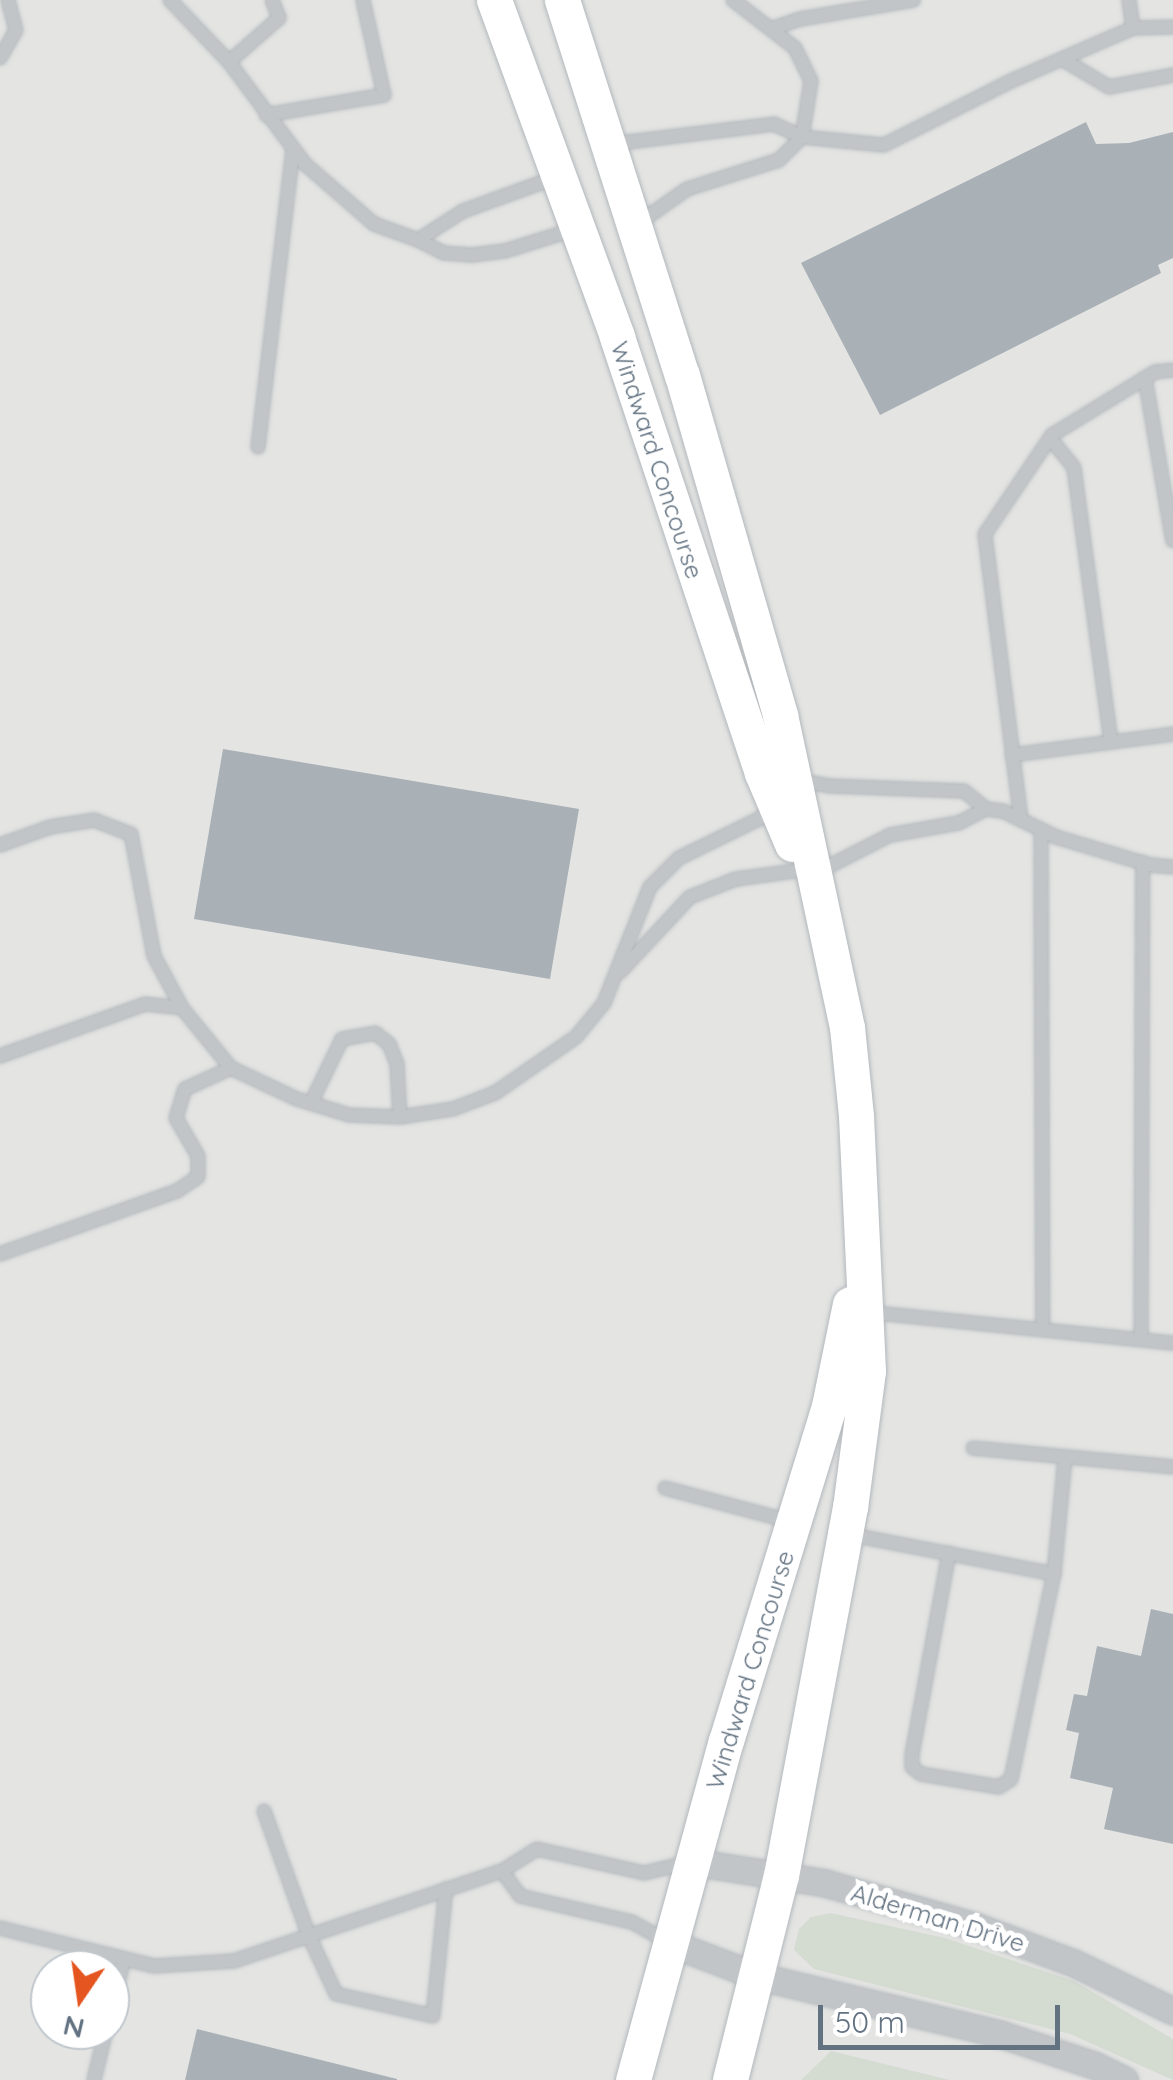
<!DOCTYPE html>
<html>
<head>
<meta charset="utf-8">
<style>
	body { margin:0 }
	#map { position:relative; width:1173px; height:2080px; overflow:hidden; background:#f4f4ef; font-family:Quicksand,sans-serif }
	div>[style] { position:absolute }
	[style*='--x'] { left:calc(var(--x)*1px); top:calc(var(--y)*1px); width:calc(var(--w)*1px); rotate:calc(var(--a)*1deg) }
	.built>* { inset:0; background:#e4e5e3 }
	.green>* { inset:0; background:#d4dbd1 }
	.building>* { inset:0; background:#a9b0b6 }
	.roads { filter:drop-shadow(0 0 2px #b3b8bc) drop-shadow(0 0 2px #b3b8bc) }
	.lane>* { height:12px; margin:-6px; padding:0 6px; transform-origin:6px; border-radius:6px; background:#c1c5c8 }
	.street>* { height:25px; margin:-12.5px; padding:0 12.5px; transform-origin:12.5px; border-radius:12.5px; background:#c1c5c8 }
	.secondary>* { height:35px; margin:-17.5px; padding:0 17.5px; transform-origin:17.5px; border-radius:17.5px; background:#fff }
	span { translate:-50% -50%; white-space:nowrap; text-align:center; line-height:1.15; -webkit-text-stroke:10px #fff; paint-order:stroke }
	.street-label { font-size:25px; color:#627281 }
	.north { position:absolute; left:30px; top:1950px; width:100px; height:100px; box-sizing:border-box; background:#fff; border:2px solid #c0c7cd; border-radius:50%; rotate:193deg; font-size:28px; font-weight:700; line-height:40px; text-align:center; color:#627281 }
	.north::after { content:''; display:block; margin:auto; width:35px; height:45px; background:#e5551f; clip-path:polygon(50% 0,100% 100%,50% 72%,0 100%) }
	.scale { position:absolute; left:818px; top:2005px; width:242px; height:45px; box-sizing:border-box; border:5px solid #627281; border-top:0; padding-left:12px; font-size:30px; line-height:35px; white-space:nowrap; color:#627281; -webkit-text-stroke:8px #fff; paint-order:stroke }
</style>
</head>
<body>
<div id="map">
	<div class="built">
		<div style="clip-path:polygon(evenodd,0 0,1173px 0,1173px 2080px,0 2080px,0 0,50px 1970px,110px 1970px,110px 2030px,50px 2030px,50px 1970px)"></div>
	</div>
	<div class="green">
		<div style="clip-path:polygon(831px 1913px,945px 1938px,1074px 1981px,1173px 2039px,1173px 2080px,1070px 2034px,814px 1969px,794px 1950px,799px 1929px,811px 1917px)"></div>
		<div style="clip-path:polygon(831px 2051px,950px 2080px,801px 2080px)"></div>
	</div>
	<div class="building">
		<div style="clip-path:polygon(1086px 122px,1096px 144px,1129px 143px,1173px 132px,1173px 258px,1158px 265px,1161px 273px,880px 415px,801px 263px)"></div>
		<div style="clip-path:polygon(223px 749px,579px 809px,550px 979px,194px 919px)"></div>
		<div style="clip-path:polygon(1151px 1609px,1173px 1614px,1173px 1844px,1104px 1829px,1113px 1788px,1070px 1778px,1079px 1733px,1066px 1730px,1074px 1694px,1087px 1696px,1097px 1646px,1141px 1656px)"></div>
		<div style="clip-path:polygon(197px 2029px,397px 2079px,397px 2080px,185px 2080px)"></div>
	</div>
	<div class="roads">
		<div class="lane">
			<div style="--x:170;--y:0;--w:86;--a:46.4"></div>
			<div style="--x:229;--y:62;--w:127;--a:53.3"></div>
			<div style="--x:305;--y:164;--w:91;--a:41"></div>
			<div style="--x:374;--y:224;--w:47;--a:20"></div>
			<div style="--x:733;--y:0;--w:78;--a:37.7"></div>
			<div style="--x:795;--y:48;--w:37;--a:64"></div>
			<div style="--x:811;--y:81;--w:57;--a:99.1"></div>
			<div style="--x:802;--y:137;--w:82;--a:5.6"></div>
			<div style="--x:884;--y:145;--w:142;--a:-26.7"></div>
			<div style="--x:1011;--y:81;--w:133;--a:-23.5"></div>
			<div style="--x:1133;--y:28;--w:40;--a:-1.4"></div>
			<div style="--x:1129;--y:0;--w:28;--a:82"></div>
			<div style="--x:771;--y:29;--w:31;--a:-19"></div>
			<div style="--x:800;--y:19;--w:115;--a:-9.5"></div>
			<div style="--x:0;--y:58;--w:32;--a:-60"></div>
			<div style="--x:16;--y:30;--w:31;--a:-105"></div>
			<div style="--x:1062;--y:59;--w:55;--a:30.8"></div>
			<div style="--x:1109;--y:87;--w:65;--a:-10.6"></div>
			<div style="--x:229;--y:62;--w:67;--a:-41.3"></div>
			<div style="--x:279;--y:18;--w:19;--a:-111"></div>
			<div style="--x:266;--y:115;--w:120;--a:-9.6"></div>
			<div style="--x:384;--y:95;--w:97;--a:-102.5"></div>
			<div style="--x:612;--y:144;--w:163;--a:-7"></div>
			<div style="--x:774;--y:124;--w:31;--a:25"></div>
			<div style="--x:802;--y:137;--w:33;--a:135"></div>
			<div style="--x:779;--y:160;--w:96;--a:162.5"></div>
			<div style="--x:687;--y:189;--w:62;--a:144.8"></div>
			<div style="--x:554;--y:178;--w:97;--a:160.1"></div>
			<div style="--x:463;--y:211;--w:54;--a:147.2"></div>
			<div style="--x:418;--y:240;--w:29;--a:27"></div>
			<div style="--x:444;--y:253;--w:28;--a:4"></div>
			<div style="--x:472;--y:255;--w:33;--a:-7"></div>
			<div style="--x:505;--y:251;--w:73;--a:-17.4"></div>
			<div style="--x:1145;--y:378;--w:165;--a:80.3"></div>
			<div style="--x:1050;--y:438;--w:38;--a:51"></div>
			<div style="--x:1074;--y:468;--w:276;--a:82.3"></div>
			<div style="--x:258;--y:447;--w:300;--a:-83.3"></div>
			<div style="--x:1012;--y:755;--w:162;--a:-7.4"></div>
			<div style="--x:796;--y:780;--w:35;--a:10"></div>
			<div style="--x:830;--y:786;--w:134;--a:2.1"></div>
			<div style="--x:964;--y:791;--w:28;--a:39"></div>
			<div style="--x:986;--y:809;--w:31;--a:153"></div>
			<div style="--x:958;--y:823;--w:69;--a:170"></div>
			<div style="--x:890;--y:835;--w:83;--a:152.8"></div>
			<div style="--x:986;--y:809;--w:17;--a:7"></div>
			<div style="--x:1003;--y:811;--w:59;--a:26.1"></div>
			<div style="--x:1056;--y:837;--w:98;--a:16.6"></div>
			<div style="--x:1150;--y:865;--w:23;--a:5"></div>
			<div style="--x:1021;--y:820;--w:288;--a:-97.2"></div>
			<div style="--x:985;--y:534;--w:120;--a:-55.9"></div>
			<div style="--x:1052;--y:435;--w:121;--a:-31.5"></div>
			<div style="--x:1155;--y:372;--w:18;--a:-6"></div>
			<div style="--x:1041;--y:830;--w:499;--a:89.8"></div>
			<div style="--x:0;--y:845;--w:53;--a:-19.8"></div>
			<div style="--x:50;--y:827;--w:45;--a:-9"></div>
			<div style="--x:94;--y:820;--w:40;--a:21"></div>
			<div style="--x:131;--y:834;--w:124;--a:79.3"></div>
			<div style="--x:154;--y:956;--w:59;--a:61.7"></div>
			<div style="--x:620;--y:972;--w:103;--a:-47"></div>
			<div style="--x:690;--y:897;--w:49;--a:-21.4"></div>
			<div style="--x:736;--y:879;--w:68;--a:-7.7"></div>
			<div style="--x:0;--y:1056;--w:154;--a:-19.7"></div>
			<div style="--x:145;--y:1004;--w:37;--a:6"></div>
			<div style="--x:182;--y:1008;--w:77;--a:50.8"></div>
			<div style="--x:231;--y:1068;--w:73;--a:25.2"></div>
			<div style="--x:297;--y:1099;--w:54;--a:17.1"></div>
			<div style="--x:349;--y:1115;--w:51;--a:2.2"></div>
			<div style="--x:400;--y:1117;--w:54;--a:-8.6"></div>
			<div style="--x:453;--y:1109;--w:45;--a:-20.9"></div>
			<div style="--x:495;--y:1093;--w:98;--a:-34.7"></div>
			<div style="--x:576;--y:1037;--w:44;--a:-50.5"></div>
			<div style="--x:604;--y:1003;--w:125;--a:-68.4"></div>
			<div style="--x:650;--y:887;--w:41;--a:-45"></div>
			<div style="--x:679;--y:858;--w:107;--a:-26.1"></div>
			<div style="--x:311;--y:1103;--w:71;--a:-64.2"></div>
			<div style="--x:342;--y:1039;--w:34;--a:-10"></div>
			<div style="--x:375;--y:1033;--w:18;--a:38"></div>
			<div style="--x:389;--y:1044;--w:22;--a:68"></div>
			<div style="--x:397;--y:1064;--w:53;--a:86.8"></div>
			<div style="--x:0;--y:1254;--w:188;--a:-19.6"></div>
			<div style="--x:177;--y:1191;--w:25;--a:-34"></div>
			<div style="--x:198;--y:1177;--w:21;--a:-90"></div>
			<div style="--x:198;--y:1156;--w:44;--a:-120.1"></div>
			<div style="--x:176;--y:1118;--w:30;--a:-73"></div>
			<div style="--x:185;--y:1089;--w:51;--a:-24.5"></div>
			<div style="--x:866;--y:1312;--w:309;--a:5.8"></div>
			<div style="--x:1141;--y:1340;--w:478;--a:-89.8"></div>
			<div style="--x:973;--y:1448;--w:201;--a:5.4"></div>
			<div style="--x:665;--y:1488;--w:132;--a:14.9"></div>
			<div style="--x:847;--y:1534;--w:211;--a:10.9"></div>
			<div style="--x:1054;--y:1574;--w:118;--a:-84.6"></div>
			<div style="--x:949;--y:1553;--w:205;--a:100.4"></div>
			<div style="--x:912;--y:1755;--w:12;--a:90"></div>
			<div style="--x:912;--y:1767;--w:11;--a:38"></div>
			<div style="--x:921;--y:1774;--w:79;--a:9.5"></div>
			<div style="--x:999;--y:1787;--w:14;--a:-34"></div>
			<div style="--x:1011;--y:1779;--w:209;--a:-78.2"></div>
			<div style="--x:264;--y:1811;--w:133;--a:70.2"></div>
			<div style="--x:309;--y:1936;--w:64;--a:65"></div>
			<div style="--x:336;--y:1994;--w:99;--a:12.8"></div>
			<div style="--x:433;--y:2016;--w:128;--a:-84.2"></div>
			<div style="--x:502;--y:1871;--w:31;--a:54"></div>
			<div style="--x:520;--y:1896;--w:115;--a:13.1"></div>
			<div style="--x:632;--y:1922;--w:41;--a:29.1"></div>
			<div style="--x:0;--y:1928;--w:159;--a:13.9"></div>
			<div style="--x:154;--y:1966;--w:80;--a:-3.6"></div>
			<div style="--x:234;--y:1961;--w:283;--a:-18.6"></div>
			<div style="--x:502;--y:1871;--w:41;--a:-32.2"></div>
			<div style="--x:537;--y:1849;--w:110;--a:12.6"></div>
			<div style="--x:644;--y:1873;--w:47;--a:-13.4"></div>
			<div style="--x:110;--y:2015;--w:58;--a:-76"></div>
			<div style="--x:94;--y:2080;--w:51;--a:-76.5"></div>
		</div>
		<div class="street">
			<div style="--x:693;--y:1862;--w:134;--a:9"></div>
			<div style="--x:825;--y:1883;--w:156;--a:16"></div>
			<div style="--x:975;--y:1926;--w:106;--a:20.5"></div>
			<div style="--x:1074;--y:1963;--w:110;--a:25.9"></div>
			<div style="--x:670;--y:1943;--w:93;--a:20.8"></div>
			<div style="--x:757;--y:1976;--w:250;--a:13.4"></div>
			<div style="--x:1000;--y:2034;--w:99;--a:18.3"></div>
			<div style="--x:1094;--y:2065;--w:34;--a:26"></div>
		</div>
		<div class="secondary">
			<div style="--x:494;--y:0;--w:359;--a:69.9"></div>
			<div style="--x:617;--y:337;--w:459;--a:71.6"></div>
			<div style="--x:762;--y:773;--w:77;--a:67.1"></div>
			<div style="--x:562;--y:0;--w:394;--a:72.3"></div>
			<div style="--x:682;--y:375;--w:354;--a:73.9"></div>
			<div style="--x:780;--y:715;--w:319;--a:77.9"></div>
			<div style="--x:847;--y:1027;--w:89;--a:84.2"></div>
			<div style="--x:856;--y:1116;--w:255;--a:87.3"></div>
			<div style="--x:868;--y:1371;--w:137;--a:97.5"></div>
			<div style="--x:850;--y:1507;--w:374;--a:100.6"></div>
			<div style="--x:781;--y:1875;--w:211;--a:104"></div>
			<div style="--x:633;--y:2080;--w:352;--a:-74.7"></div>
			<div style="--x:726;--y:1741;--w:350;--a:-72.9"></div>
			<div style="--x:829;--y:1406;--w:104;--a:-78.4"></div>
		</div>
	</div>
	<div class="street-label">
		<span style="left:657px;top:460px;rotate:72deg">Windward Concourse</span>
		<span style="left:750px;top:1670px;rotate:-73deg">Windward Concourse</span>
		<span style="left:938px;top:1918px;rotate:17deg">Alderman Drive</span>
	</div>
	<div class="north">N</div>
	<div class="scale">50 m</div>
</div>
</body>
</html>
